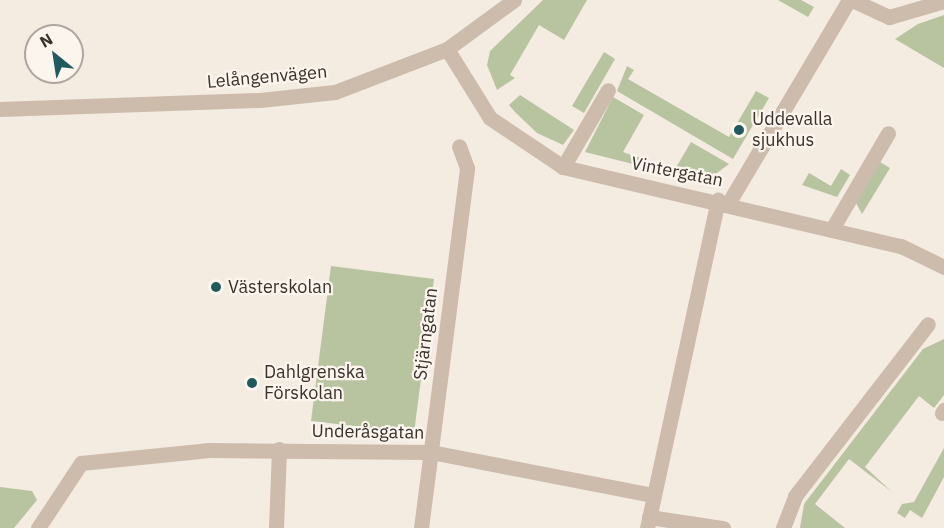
<!DOCTYPE html>
<html>
<head>
<meta charset="utf-8">
<style>
	body { margin:0 }
	#map { position:relative; width:944px; height:528px; overflow:hidden; background:#f4ebe1; font-family:"IBM Plex Sans",sans-serif }
	div>[style] { position:absolute }
	[style*='--x'] { left:calc(var(--x)*1px); top:calc(var(--y)*1px); width:calc(var(--w)*1px); rotate:calc(var(--a)*1deg) }
	.green>* { inset:0; background:#b8c4a0 }
	.minor>* { height:15px; margin:-7.5px; padding:0 7.5px; transform-origin:7.5px; border-radius:7.5px; background:#cdbbac }
	.dots>* { width:16px; height:16px; translate:-50% -50%; box-sizing:border-box; border:3px solid #fbf5ee; border-radius:50% }
	span { translate:-50% -50%; white-space:nowrap; text-align:center; line-height:1.15; -webkit-text-stroke:4.5px #fbf5ee; paint-order:stroke }
	.street-label { font-size:18px; color:#3b302b }
	.poi-label { font-size:18px; color:#3b302b }
	.left { translate:0 -50%; text-align:left }
	.north { position:absolute; left:24px; top:24px; width:60px; height:60px; box-sizing:border-box; background:#fbf5ee; border:2px solid #aea6a0; border-radius:50%; rotate:330deg; font-size:16px; font-weight:700; line-height:24px; text-align:center; color:#3b302b }
	.north::after { content:''; display:block; margin:auto; width:21px; height:27px; background:#1f5a5e; clip-path:polygon(50% 0,100% 100%,50% 72%,0 100%) }
</style>
</head>
<body>
<div id="map">
	<div class="green">
		<div style="clip-path:polygon(543px 0,587px 0,564px 40px,539px 25px,510px 75px,515px 78px,497px 90px,487px 65px,490px 51px)"></div>
		<div style="clip-path:polygon(778px 0,801px 0,814px 7px,808px 17px)"></div>
		<div style="clip-path:polygon(944px 15px,944px 68px,895px 39px,918px 24px)"></div>
		<div style="clip-path:polygon(604px 52px,615px 59px,584px 113px,572px 106px)"></div>
		<div style="clip-path:polygon(627px 66px,634px 70px,628px 79px,729px 137px,756px 91px,769px 98px,733px 159px,617px 91px)"></div>
		<div style="clip-path:polygon(520px 95px,574px 130px,563px 145px,537px 133px,516px 113px,509px 105px)"></div>
		<div style="clip-path:polygon(613px 97px,644px 115px,623px 152px,640px 158px,637px 165px,585px 152px)"></div>
		<div style="clip-path:polygon(691px 142px,729px 164px,709px 179px,674px 171px)"></div>
		<div style="clip-path:polygon(880px 162px,890px 168px,862px 214px,856px 203px)"></div>
		<div style="clip-path:polygon(841px 169px,850px 175px,837px 197px,802px 185px,809px 173px,831px 186px)"></div>
		<div style="clip-path:polygon(331px 266px,434px 279px,414px 433px,311px 421px)"></div>
		<div style="clip-path:polygon(944px 339px,944px 395px,934px 408px,919px 396px,865px 467px,892px 492px,849px 459px,815px 504px,845px 528px,800px 528px,804px 504px,923px 349px)"></div>
		<div style="clip-path:polygon(944px 448px,944px 477px,922px 518px,910px 510px,905px 518px,897px 513px,902px 504px,914px 502px)"></div>
		<div style="clip-path:polygon(0 487px,32px 491px,37px 500px,14px 528px,0 528px)"></div>
	</div>
	<div class="minor">
		<div style="--x:852;--y:0;--w:41;--a:24.7"></div>
		<div style="--x:889;--y:17;--w:57;--a:-16.2"></div>
		<div style="--x:447;--y:49;--w:81;--a:58.1"></div>
		<div style="--x:490;--y:118;--w:88;--a:33.9"></div>
		<div style="--x:563;--y:167;--w:347;--a:13.2"></div>
		<div style="--x:901;--y:246;--w:48;--a:26"></div>
		<div style="--x:0;--y:109;--w:260;--a:-2"></div>
		<div style="--x:260;--y:100;--w:75;--a:-6.1"></div>
		<div style="--x:335;--y:92;--w:120;--a:-21"></div>
		<div style="--x:447;--y:49;--w:83;--a:-36.2"></div>
		<div style="--x:563;--y:167;--w:89;--a:-59.7"></div>
		<div style="--x:729;--y:202;--w:235;--a:-59.3"></div>
		<div style="--x:832;--y:229;--w:111;--a:-59.7"></div>
		<div style="--x:942;--y:413;--w:4;--a:-56"></div>
		<div style="--x:649;--y:517;--w:75;--a:8.5"></div>
		<div style="--x:38;--y:528;--w:78;--a:-56.5"></div>
		<div style="--x:81;--y:463;--w:129;--a:-5.8"></div>
		<div style="--x:209;--y:450;--w:222;--a:0.5"></div>
		<div style="--x:431;--y:452;--w:225;--a:11"></div>
		<div style="--x:276;--y:528;--w:79;--a:-87.8"></div>
		<div style="--x:421;--y:528;--w:363;--a:-82.7"></div>
		<div style="--x:467;--y:168;--w:23;--a:-110"></div>
		<div style="--x:647;--y:528;--w:336;--a:-77.8"></div>
		<div style="--x:783;--y:528;--w:34;--a:-69"></div>
		<div style="--x:795;--y:496;--w:217;--a:-52.3"></div>
	</div>
	<div class="dots">
		<div style="left:739px;top:130px;background:#1f5a5e"></div>
		<div style="left:216px;top:287px;background:#1f5a5e"></div>
		<div style="left:252px;top:383px;background:#1f5a5e"></div>
	</div>
	<div class="street-label">
		<span style="left:267px;top:77px;rotate:-5deg">Lelångenvägen</span>
		<span style="left:677px;top:172px;rotate:11deg">Vintergatan</span>
		<span style="left:426px;top:334px;rotate:-83deg">Stjärngatan</span>
		<span style="left:368px;top:432px;rotate:1deg">Underåsgatan</span>
	</div>
	<div class="poi-label">
		<span class="left" style="left:752px;top:130px">Uddevalla<br>sjukhus</span>
		<span class="left" style="left:228px;top:287px">Västerskolan</span>
		<span class="left" style="left:264px;top:383px">Dahlgrenska<br>Förskolan</span>
	</div>
	<div class="north">N</div>
</div>
</body>
</html>
